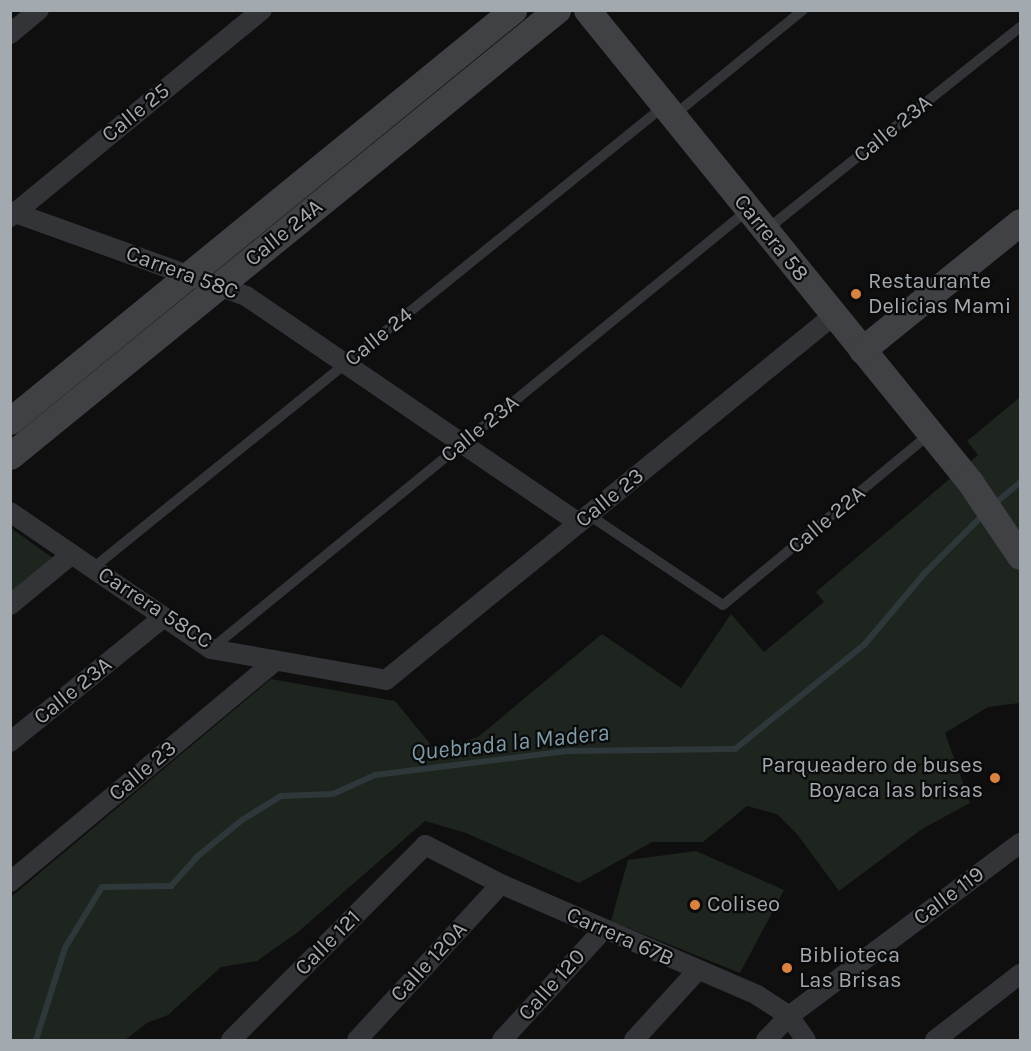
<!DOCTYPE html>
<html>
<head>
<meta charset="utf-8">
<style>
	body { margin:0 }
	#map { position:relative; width:1031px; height:1051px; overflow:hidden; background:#0f0f10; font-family:Karla,sans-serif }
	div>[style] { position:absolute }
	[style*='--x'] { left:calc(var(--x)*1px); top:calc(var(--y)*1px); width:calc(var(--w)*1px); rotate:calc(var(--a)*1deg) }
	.green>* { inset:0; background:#1e241e }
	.stream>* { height:6px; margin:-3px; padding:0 3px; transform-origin:3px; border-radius:3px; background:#2e383b }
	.lane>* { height:10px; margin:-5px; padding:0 5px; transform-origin:5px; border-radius:5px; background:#323437 }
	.street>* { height:20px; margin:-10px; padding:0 10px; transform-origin:10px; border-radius:10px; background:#323437 }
	.secondary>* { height:27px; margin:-13.5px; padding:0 13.5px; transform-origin:13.5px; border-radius:13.5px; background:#3f4144 }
	.dots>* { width:16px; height:16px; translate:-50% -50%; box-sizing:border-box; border:3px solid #0a0a0b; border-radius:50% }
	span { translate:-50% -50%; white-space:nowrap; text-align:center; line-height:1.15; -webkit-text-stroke:4.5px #0a0a0b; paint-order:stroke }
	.street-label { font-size:22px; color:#a2a9af }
	.poi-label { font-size:22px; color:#a2a9af }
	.left { translate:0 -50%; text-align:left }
	.right { translate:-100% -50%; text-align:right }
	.water-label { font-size:24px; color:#7c9ca7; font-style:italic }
	.frame { position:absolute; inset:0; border:12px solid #a2a9af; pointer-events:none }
</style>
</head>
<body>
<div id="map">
	<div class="green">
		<div style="clip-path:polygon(1020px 397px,1020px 703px,988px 707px,945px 733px,970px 803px,922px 829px,839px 891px,797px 834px,777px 814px,747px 806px,703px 842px,652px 842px,579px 883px,466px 833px,425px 821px,298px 932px,257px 961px,221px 967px,168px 1015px,147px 1023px,125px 1040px,11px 1040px,11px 897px,271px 679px,395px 701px,436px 751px,478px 737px,602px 634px,681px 688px,731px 614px,764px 652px,824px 602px,816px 592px,978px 455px,967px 441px)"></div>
		<div style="clip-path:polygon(11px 528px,54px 559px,11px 594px)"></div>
		<div style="clip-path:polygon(696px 851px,784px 890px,740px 973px,611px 921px,628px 860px)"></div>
	</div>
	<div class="stream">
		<div style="--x:993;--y:505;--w:35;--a:-40"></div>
		<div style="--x:36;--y:1040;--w:96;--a:-72.5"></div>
		<div style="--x:65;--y:948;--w:71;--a:-58.8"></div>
		<div style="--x:102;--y:887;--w:69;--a:-0.8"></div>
		<div style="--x:171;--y:886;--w:40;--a:-48"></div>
		<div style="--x:198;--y:856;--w:57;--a:-39.3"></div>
		<div style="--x:242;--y:820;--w:46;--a:-31.6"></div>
		<div style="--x:281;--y:796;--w:52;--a:-2.2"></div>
		<div style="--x:333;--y:794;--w:46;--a:-24.3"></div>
		<div style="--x:375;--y:775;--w:195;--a:-7.1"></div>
		<div style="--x:569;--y:751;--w:166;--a:-0.7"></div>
		<div style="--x:735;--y:749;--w:166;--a:-38.9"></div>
		<div style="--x:864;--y:645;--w:93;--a:-49.8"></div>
		<div style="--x:924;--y:574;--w:85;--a:-45"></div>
	</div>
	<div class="lane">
		<div style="--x:673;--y:116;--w:168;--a:-39.2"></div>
		<div style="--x:766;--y:230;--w:325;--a:-38.6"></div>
		<div style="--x:589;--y:515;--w:161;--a:33.9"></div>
		<div style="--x:723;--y:605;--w:268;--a:-39.6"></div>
		<div style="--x:93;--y:568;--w:734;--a:-38.98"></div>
		<div style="--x:211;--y:649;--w:694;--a:-39.27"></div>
	</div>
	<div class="street">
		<div style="--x:10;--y:34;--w:38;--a:-40"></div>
		<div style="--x:10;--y:211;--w:251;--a:19.8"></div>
		<div style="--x:246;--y:296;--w:403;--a:34.3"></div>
		<div style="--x:10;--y:217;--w:326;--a:-39.4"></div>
		<div style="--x:10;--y:512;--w:243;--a:34.3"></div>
		<div style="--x:211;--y:649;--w:178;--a:10"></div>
		<div style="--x:386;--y:680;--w:578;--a:-39.17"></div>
		<div style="--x:10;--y:605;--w:80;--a:-39.4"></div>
		<div style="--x:10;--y:742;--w:198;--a:-39.1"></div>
		<div style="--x:10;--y:882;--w:346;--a:-39.8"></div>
		<div style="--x:231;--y:1040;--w:275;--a:-45.1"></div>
		<div style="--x:425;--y:845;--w:85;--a:27.2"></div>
		<div style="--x:501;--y:884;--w:279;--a:23.4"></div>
		<div style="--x:757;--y:995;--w:38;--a:33"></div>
		<div style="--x:789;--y:1016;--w:29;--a:55"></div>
		<div style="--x:357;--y:1040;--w:212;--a:-47.3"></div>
		<div style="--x:502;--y:1040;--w:149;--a:-47.4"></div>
		<div style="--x:634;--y:1040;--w:93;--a:-47.6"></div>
		<div style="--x:766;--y:1040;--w:33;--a:-46"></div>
		<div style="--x:789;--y:1016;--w:289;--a:-36.8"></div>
		<div style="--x:935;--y:1040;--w:108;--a:-37.8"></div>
	</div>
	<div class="secondary">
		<div style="--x:587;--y:10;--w:608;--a:50.94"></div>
		<div style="--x:970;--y:482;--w:89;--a:56"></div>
		<div style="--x:862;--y:350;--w:203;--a:-39"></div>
		<div style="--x:10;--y:421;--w:650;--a:-39.25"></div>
		<div style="--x:10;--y:456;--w:706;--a:-39.19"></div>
	</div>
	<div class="dots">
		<div style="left:856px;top:294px;background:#db833c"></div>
		<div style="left:995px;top:778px;background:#db833c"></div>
		<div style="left:695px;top:905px;background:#db833c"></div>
		<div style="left:787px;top:968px;background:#db833c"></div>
	</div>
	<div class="street-label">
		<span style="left:136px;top:113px;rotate:-39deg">Calle 25</span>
		<span style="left:893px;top:129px;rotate:-39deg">Calle 23A</span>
		<span style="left:284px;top:233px;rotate:-39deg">Calle 24A</span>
		<span style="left:771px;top:238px;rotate:51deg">Carrera 58</span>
		<span style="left:182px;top:273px;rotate:20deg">Carrera 58C</span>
		<span style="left:379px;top:337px;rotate:-39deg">Calle 24</span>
		<span style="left:480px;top:429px;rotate:-39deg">Calle 23A</span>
		<span style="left:610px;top:498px;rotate:-39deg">Calle 23</span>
		<span style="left:827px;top:520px;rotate:-40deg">Calle 22A</span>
		<span style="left:155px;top:608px;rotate:33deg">Carrera 58CC</span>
		<span style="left:73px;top:691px;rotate:-39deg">Calle 23A</span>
		<span style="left:143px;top:771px;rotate:-40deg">Calle 23</span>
		<span style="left:949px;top:896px;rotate:-37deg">Calle 119</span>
		<span style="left:620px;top:937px;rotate:24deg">Carrera 67B</span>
		<span style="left:328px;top:943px;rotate:-45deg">Calle 121</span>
		<span style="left:429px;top:962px;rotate:-47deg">Calle 120A</span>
		<span style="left:552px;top:985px;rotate:-48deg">Calle 120</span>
	</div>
	<div class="poi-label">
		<span class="left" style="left:868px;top:294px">Restaurante<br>Delicias Mami</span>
		<span class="right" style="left:983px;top:778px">Parqueadero de buses<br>Boyaca las brisas</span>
		<span class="left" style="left:707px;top:905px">Coliseo</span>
		<span class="left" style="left:799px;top:968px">Biblioteca<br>Las Brisas</span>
	</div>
	<div class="water-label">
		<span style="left:510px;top:743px;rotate:-6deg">Quebrada la Madera</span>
	</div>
	<div class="frame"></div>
</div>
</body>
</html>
